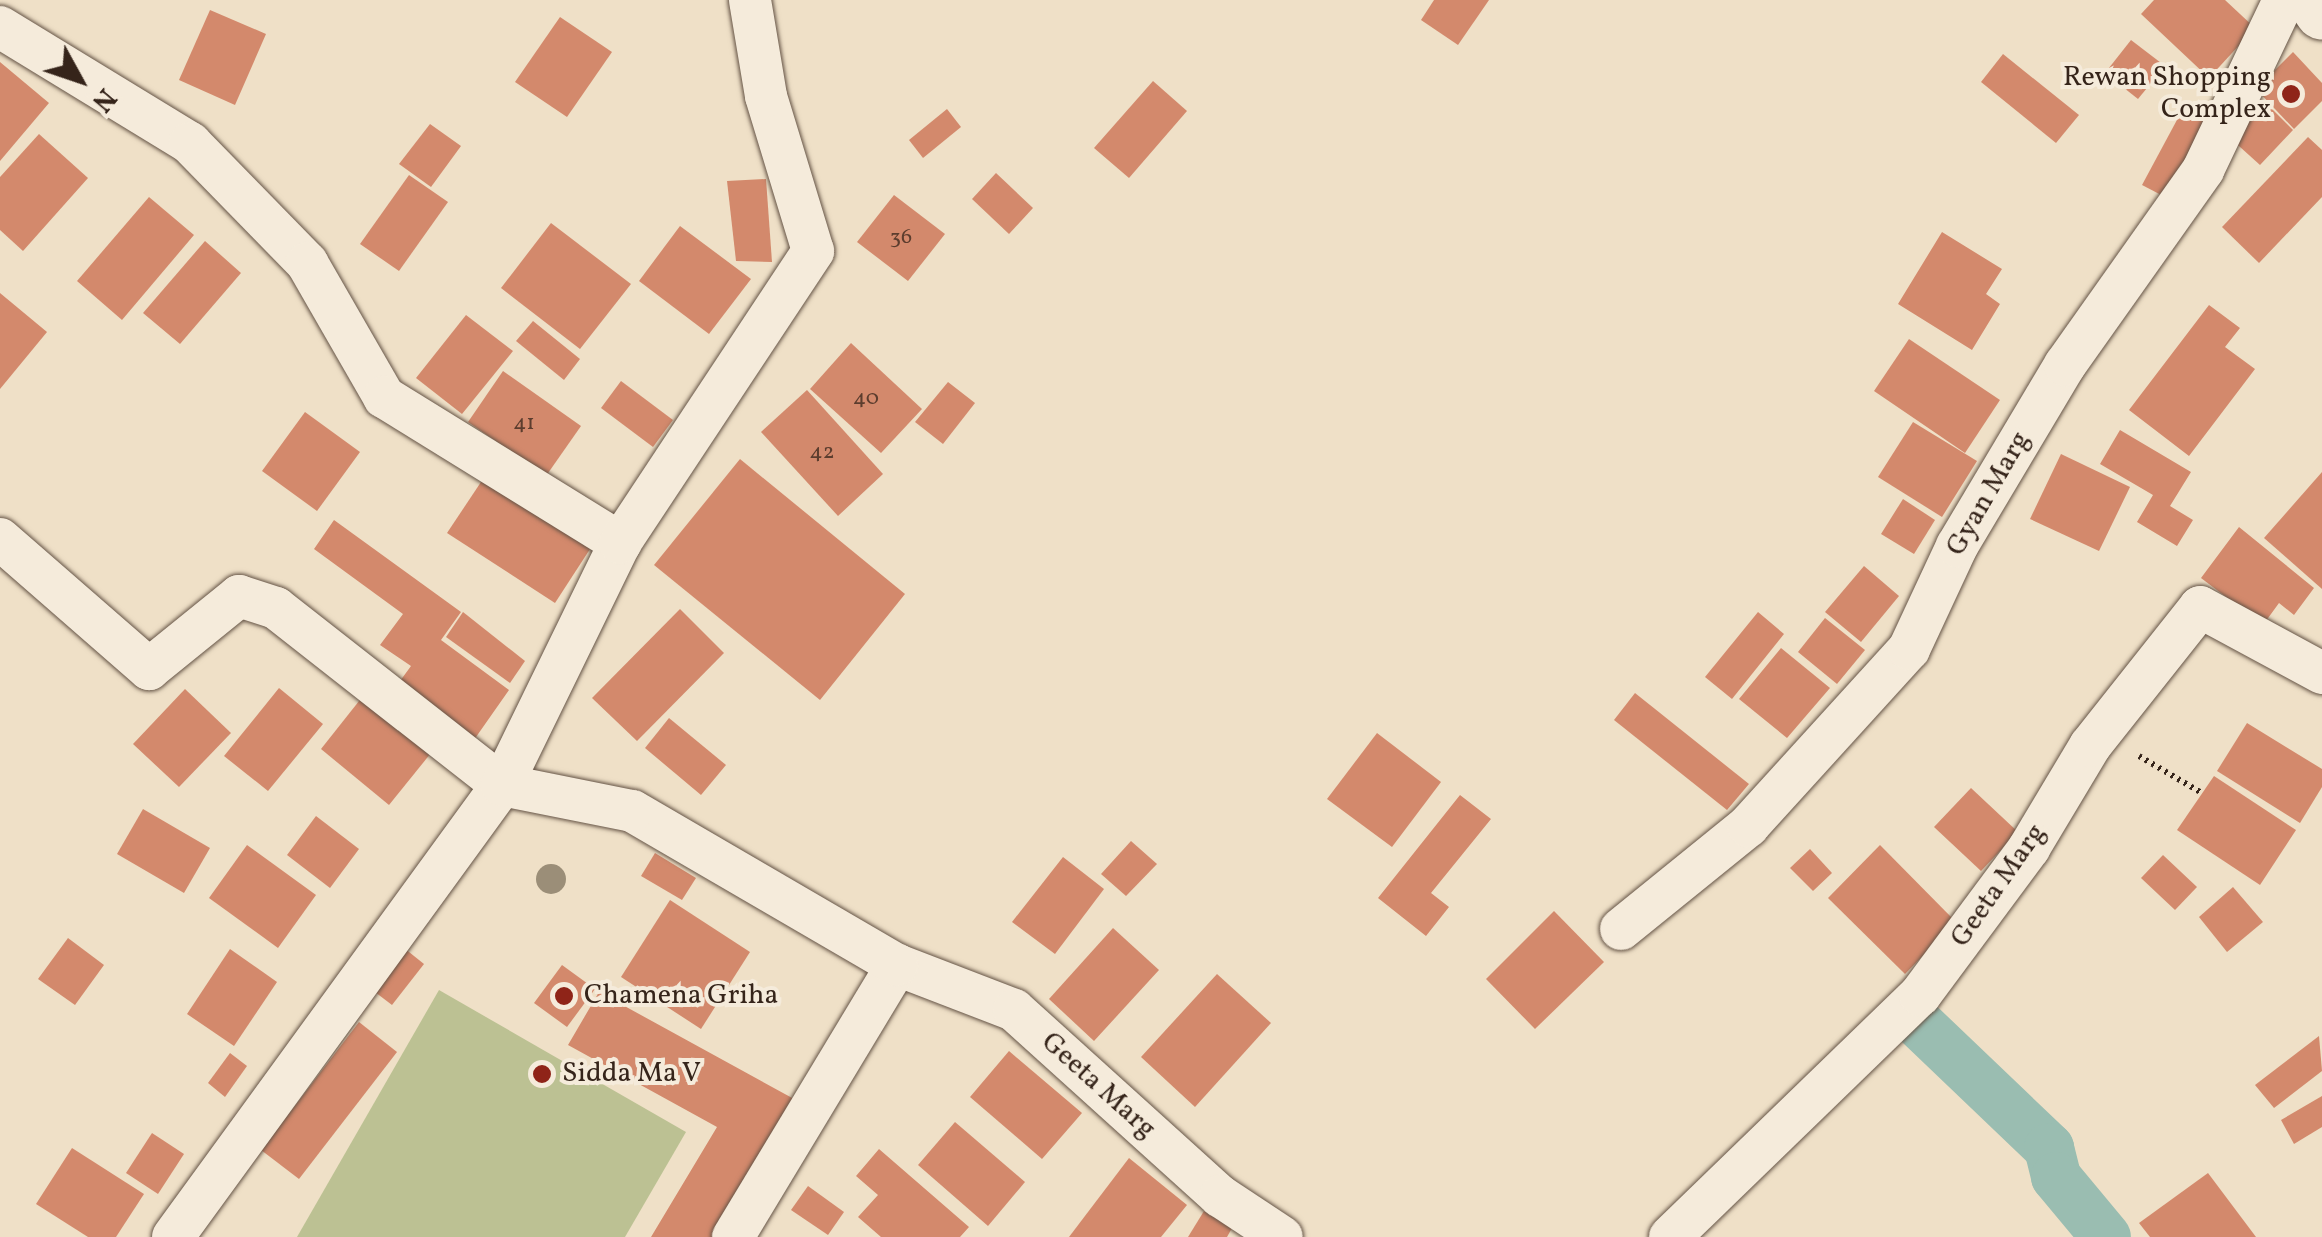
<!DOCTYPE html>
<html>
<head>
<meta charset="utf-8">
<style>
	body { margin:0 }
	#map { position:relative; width:2322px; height:1237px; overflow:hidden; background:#efe0c7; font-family:Vollkorn,serif }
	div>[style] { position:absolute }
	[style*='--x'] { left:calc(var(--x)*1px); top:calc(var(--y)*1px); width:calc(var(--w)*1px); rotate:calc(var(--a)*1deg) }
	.green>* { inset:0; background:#bcc193 }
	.canal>* { height:50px; margin:-25px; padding:0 25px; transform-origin:25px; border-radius:25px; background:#9abdb1 }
	.building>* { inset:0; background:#d3896c }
	.path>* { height:6px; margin-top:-3px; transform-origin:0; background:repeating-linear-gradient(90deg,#35241a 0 2.5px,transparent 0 7.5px) }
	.roads { filter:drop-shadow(0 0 2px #645345) drop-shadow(0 0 2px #645345) }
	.street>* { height:42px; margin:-21px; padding:0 21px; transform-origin:21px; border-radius:21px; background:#f5ebdb }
	.secondary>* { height:55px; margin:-27.5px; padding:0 27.5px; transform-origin:27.5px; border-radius:27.5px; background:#f5ebdb }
	.trees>* { width:30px; height:30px; margin:-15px; border-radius:50%; background:#9b8e78 }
	.dots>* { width:28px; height:28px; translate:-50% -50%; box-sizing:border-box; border:5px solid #f5ebdb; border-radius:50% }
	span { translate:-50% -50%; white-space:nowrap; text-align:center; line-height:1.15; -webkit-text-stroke:8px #f5ebdb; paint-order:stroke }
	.number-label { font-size:22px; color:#5c3d2e }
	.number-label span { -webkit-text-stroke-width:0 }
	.poi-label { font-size:28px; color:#35241a }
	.right { translate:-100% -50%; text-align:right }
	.left { translate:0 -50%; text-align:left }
	.street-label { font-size:28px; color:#35241a }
	.north { position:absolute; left:30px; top:30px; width:100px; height:100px; -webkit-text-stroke:8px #f5ebdb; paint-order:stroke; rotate:130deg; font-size:28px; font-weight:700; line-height:40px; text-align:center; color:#35241a }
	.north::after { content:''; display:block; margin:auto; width:35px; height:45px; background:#35241a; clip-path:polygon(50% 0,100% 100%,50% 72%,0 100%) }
</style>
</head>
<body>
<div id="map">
	<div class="green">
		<div style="clip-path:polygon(439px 990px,686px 1132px,625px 1237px,297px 1237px)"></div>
	</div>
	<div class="canal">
		<div style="--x:1914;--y:1019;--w:187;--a:43.7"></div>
		<div style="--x:2049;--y:1148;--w:30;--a:76"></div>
		<div style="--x:2056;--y:1177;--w:78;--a:50.2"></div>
	</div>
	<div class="building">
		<div style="clip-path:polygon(1434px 0,1489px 0,1458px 45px,1421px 20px)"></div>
		<div style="clip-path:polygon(2154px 0,2225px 0,2255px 28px,2209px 78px,2141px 14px)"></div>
		<div style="clip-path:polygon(210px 10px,266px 34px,235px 105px,179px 80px)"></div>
		<div style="clip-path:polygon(560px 17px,612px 52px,567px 117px,515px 82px)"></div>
		<div style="clip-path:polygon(2131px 40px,2165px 66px,2138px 99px,2105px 73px)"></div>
		<div style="clip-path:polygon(2293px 52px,2322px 83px,2322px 101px,2294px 129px,2256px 89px)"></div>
		<div style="clip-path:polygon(2003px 54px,2079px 115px,2056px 143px,1981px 82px)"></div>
		<div style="clip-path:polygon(0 62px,49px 103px,0 161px)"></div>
		<div style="clip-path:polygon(1153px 81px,1187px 111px,1129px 178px,1094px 148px)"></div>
		<div style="clip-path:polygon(2264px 101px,2293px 130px,2260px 165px,2229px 137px)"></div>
		<div style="clip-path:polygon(2185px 105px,2211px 120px,2167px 198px,2142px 185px)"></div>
		<div style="clip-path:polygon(947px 109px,961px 127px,923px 158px,909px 140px)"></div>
		<div style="clip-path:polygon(430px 124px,461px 146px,431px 187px,399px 164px)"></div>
		<div style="clip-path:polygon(39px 134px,88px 178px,23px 251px,0 230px,0 177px)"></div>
		<div style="clip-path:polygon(2308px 137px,2322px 150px,2322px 197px,2259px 263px,2222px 227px)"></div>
		<div style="clip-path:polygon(996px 173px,1033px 208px,1009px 234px,972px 199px)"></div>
		<div style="clip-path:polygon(409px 175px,448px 202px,399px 271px,360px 244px)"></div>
		<div style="clip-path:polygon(766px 179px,772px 262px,736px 261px,727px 181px)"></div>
		<div style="clip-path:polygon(894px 195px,945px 234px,908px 281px,857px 242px)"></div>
		<div style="clip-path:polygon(149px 197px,194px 235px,122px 320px,77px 281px)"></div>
		<div style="clip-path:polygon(551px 223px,631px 284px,580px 349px,501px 288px)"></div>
		<div style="clip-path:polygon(680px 226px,751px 279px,709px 334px,639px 281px)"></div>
		<div style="clip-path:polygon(1942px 232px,2002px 269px,1986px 294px,2000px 304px,1972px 350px,1898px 304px)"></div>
		<div style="clip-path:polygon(205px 241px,241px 273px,180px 344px,143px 313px)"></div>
		<div style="clip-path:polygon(0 293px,47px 332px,0 389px)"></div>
		<div style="clip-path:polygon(2209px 305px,2240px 328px,2225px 347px,2255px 369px,2189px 456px,2129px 410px)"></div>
		<div style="clip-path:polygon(466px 315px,513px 351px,462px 414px,416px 378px)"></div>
		<div style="clip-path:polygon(533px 321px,580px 359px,564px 380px,516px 341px)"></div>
		<div style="clip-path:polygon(1909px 339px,2000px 400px,1965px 453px,1874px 391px)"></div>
		<div style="clip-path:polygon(851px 343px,922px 409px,881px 453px,810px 389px)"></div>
		<div style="clip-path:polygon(503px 371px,581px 426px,546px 476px,468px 422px)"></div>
		<div style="clip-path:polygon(621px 381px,673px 420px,653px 447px,601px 408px)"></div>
		<div style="clip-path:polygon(948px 382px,975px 403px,943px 444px,915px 422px)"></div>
		<div style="clip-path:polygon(807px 390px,883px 474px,838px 516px,761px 432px)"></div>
		<div style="clip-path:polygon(305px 412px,360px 452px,317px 511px,262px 471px)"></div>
		<div style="clip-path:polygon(1913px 422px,1977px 461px,1942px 517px,1878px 477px)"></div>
		<div style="clip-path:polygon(2120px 430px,2191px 472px,2170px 506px,2193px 520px,2177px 546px,2137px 522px,2153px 495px,2100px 464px)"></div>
		<div style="clip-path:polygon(2061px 454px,2130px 487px,2099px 551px,2030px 519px)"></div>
		<div style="clip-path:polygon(740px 459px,905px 594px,820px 700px,654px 565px)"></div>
		<div style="clip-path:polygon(2322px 472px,2322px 589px,2264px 538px)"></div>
		<div style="clip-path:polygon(485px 476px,592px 546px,555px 603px,447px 533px)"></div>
		<div style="clip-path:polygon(1903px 499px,1935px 520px,1914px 554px,1881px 534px)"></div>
		<div style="clip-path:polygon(334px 520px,461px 612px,441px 640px,509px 690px,469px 747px,392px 692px,411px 666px,380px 645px,403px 614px,314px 549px)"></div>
		<div style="clip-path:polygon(2239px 527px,2314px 588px,2294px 615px,2279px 603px,2263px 625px,2201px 578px)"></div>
		<div style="clip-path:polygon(1864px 566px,1899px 596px,1861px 642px,1825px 612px)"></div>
		<div style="clip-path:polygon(680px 609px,724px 653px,637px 741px,592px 698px)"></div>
		<div style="clip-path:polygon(463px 612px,525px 661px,510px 683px,446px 637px)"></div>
		<div style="clip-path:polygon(1758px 612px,1784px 634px,1732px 699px,1705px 677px)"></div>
		<div style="clip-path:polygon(1825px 618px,1865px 650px,1837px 684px,1798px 652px)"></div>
		<div style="clip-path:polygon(1781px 648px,1830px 688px,1787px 738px,1739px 699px)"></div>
		<div style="clip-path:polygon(279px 688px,323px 724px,268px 791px,224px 756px)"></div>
		<div style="clip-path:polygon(185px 689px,231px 733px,179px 787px,133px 744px)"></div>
		<div style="clip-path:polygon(1635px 693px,1749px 784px,1727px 810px,1614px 720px)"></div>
		<div style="clip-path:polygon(363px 696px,431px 753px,389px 805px,321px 749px)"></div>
		<div style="clip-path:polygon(669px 718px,726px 765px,701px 795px,645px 748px)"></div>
		<div style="clip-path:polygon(2247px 723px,2322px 769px,2322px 787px,2300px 823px,2217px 771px)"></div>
		<div style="clip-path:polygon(1377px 733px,1441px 782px,1392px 847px,1327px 799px)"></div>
		<div style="clip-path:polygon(2214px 776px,2296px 830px,2260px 885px,2177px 830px)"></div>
		<div style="clip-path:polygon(1971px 788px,2018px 832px,1981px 871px,1934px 827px)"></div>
		<div style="clip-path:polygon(1460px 795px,1491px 819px,1431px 893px,1449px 907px,1426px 936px,1378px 898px)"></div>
		<div style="clip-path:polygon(143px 809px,210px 848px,184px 893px,117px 854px)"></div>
		<div style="clip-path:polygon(316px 816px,359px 849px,330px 888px,287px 855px)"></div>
		<div style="clip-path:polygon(1131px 841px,1157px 864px,1126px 896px,1101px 874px)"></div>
		<div style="clip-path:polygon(247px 845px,316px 895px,278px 948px,209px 898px)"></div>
		<div style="clip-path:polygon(1880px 845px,1956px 922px,1905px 974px,1828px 898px)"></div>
		<div style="clip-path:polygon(1810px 849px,1832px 873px,1813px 891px,1790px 868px)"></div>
		<div style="clip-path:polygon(655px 853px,696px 878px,682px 900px,641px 876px)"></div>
		<div style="clip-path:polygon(2163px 855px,2197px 887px,2175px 910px,2141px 878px)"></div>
		<div style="clip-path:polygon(1063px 857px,1104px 889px,1055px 954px,1012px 922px)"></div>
		<div style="clip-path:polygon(2233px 887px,2263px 922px,2227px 952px,2199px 917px)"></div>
		<div style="clip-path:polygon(670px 900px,750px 952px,701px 1029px,621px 977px)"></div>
		<div style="clip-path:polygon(1554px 911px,1604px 962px,1535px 1029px,1486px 979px)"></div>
		<div style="clip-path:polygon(1113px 928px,1159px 970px,1094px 1041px,1049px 999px)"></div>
		<div style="clip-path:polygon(68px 938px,104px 965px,75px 1005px,38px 979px)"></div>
		<div style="clip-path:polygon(404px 948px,424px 964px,392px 1005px,371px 989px)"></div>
		<div style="clip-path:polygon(230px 949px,277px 982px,234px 1046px,187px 1014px)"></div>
		<div style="clip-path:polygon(562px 965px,595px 989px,567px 1027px,534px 1003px)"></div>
		<div style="clip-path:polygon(1217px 974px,1271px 1023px,1195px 1107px,1141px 1057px)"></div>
		<div style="clip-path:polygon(599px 992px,794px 1099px,714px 1237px,651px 1237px,717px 1127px,568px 1045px)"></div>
		<div style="clip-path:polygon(359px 1022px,397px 1052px,299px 1179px,261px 1150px)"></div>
		<div style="clip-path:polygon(2319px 1036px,2322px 1071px,2274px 1108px,2255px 1085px)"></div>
		<div style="clip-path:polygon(1009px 1051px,1082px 1113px,1042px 1159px,970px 1097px)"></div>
		<div style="clip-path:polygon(230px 1053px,247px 1066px,225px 1097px,208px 1083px)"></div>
		<div style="clip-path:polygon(2322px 1096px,2322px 1127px,2294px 1144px,2281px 1120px)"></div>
		<div style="clip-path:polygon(955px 1122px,1025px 1182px,988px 1226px,918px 1165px)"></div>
		<div style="clip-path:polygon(152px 1133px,184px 1154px,158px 1194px,126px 1173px)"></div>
		<div style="clip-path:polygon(72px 1148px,144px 1194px,116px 1237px,88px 1237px,36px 1204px)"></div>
		<div style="clip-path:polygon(879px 1149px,969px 1227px,960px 1237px,881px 1237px,858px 1217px,878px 1195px,856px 1176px)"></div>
		<div style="clip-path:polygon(1129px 1158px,1187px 1205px,1161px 1237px,1069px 1237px)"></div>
		<div style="clip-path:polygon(2208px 1173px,2256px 1237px,2150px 1237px,2139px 1223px)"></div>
		<div style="clip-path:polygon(808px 1186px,844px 1212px,828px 1235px,791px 1210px)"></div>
		<div style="clip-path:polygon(1204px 1211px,1232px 1228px,1227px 1237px,1188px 1237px)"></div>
	</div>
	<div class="path">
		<div style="--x:2139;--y:756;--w:71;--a:30.5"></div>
	</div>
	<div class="roads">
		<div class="street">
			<div style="--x:0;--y:27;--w:223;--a:31.4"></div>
			<div style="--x:190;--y:143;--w:168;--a:45.7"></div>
			<div style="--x:307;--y:263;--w:155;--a:60.1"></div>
			<div style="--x:384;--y:397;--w:278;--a:31.7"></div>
			<div style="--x:0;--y:539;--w:198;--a:41.1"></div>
			<div style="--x:149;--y:669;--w:116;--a:-39"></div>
			<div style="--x:239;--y:596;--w:39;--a:18"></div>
			<div style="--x:276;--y:608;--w:287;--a:38.1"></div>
			<div style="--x:502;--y:785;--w:559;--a:126.05"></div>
			<div style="--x:1621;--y:929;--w:164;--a:-39"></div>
			<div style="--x:1748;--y:826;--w:239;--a:-47.7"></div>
			<div style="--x:1909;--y:649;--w:114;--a:-65"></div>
			<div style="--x:1957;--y:546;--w:211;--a:-59.2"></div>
			<div style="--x:2065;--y:365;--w:239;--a:-54.7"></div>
			<div style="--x:2203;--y:170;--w:188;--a:-64.5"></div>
			<div style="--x:897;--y:965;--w:125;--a:21"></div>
			<div style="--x:1014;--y:1010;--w:278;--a:42.1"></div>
			<div style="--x:1220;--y:1196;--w:74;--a:33.5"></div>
			<div style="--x:733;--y:1237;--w:318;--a:-58.9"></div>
			<div style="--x:897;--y:965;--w:306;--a:-149.8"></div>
			<div style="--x:632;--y:811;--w:133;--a:-168.7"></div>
			<div style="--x:502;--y:785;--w:269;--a:-64"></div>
			<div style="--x:620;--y:543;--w:350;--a:-56.5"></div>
			<div style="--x:813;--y:251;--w:162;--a:-106.9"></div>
			<div style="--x:766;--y:96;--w:97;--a:-99.5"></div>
			<div style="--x:1670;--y:1237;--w:348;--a:-44.1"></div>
			<div style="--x:1920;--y:995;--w:183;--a:-53.4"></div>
			<div style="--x:2029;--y:848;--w:119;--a:-59.1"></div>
			<div style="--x:2090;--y:746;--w:177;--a:-51.6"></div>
			<div style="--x:2200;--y:607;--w:139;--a:28.4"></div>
		</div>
		<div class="secondary">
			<div style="--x:2314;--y:0;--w:14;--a:56"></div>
		</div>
	</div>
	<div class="trees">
		<div style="left:551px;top:879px"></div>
	</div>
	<div class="dots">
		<div style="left:2291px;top:94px;background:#8f2418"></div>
		<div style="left:564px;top:996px;background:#8f2418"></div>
		<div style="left:542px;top:1074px;background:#8f2418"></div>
	</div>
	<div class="number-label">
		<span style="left:901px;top:238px">36</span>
		<span style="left:866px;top:399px">40</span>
		<span style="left:524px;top:424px">41</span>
		<span style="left:822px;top:453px">42</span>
	</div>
	<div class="poi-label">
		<span class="right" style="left:2271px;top:94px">Rewan Shopping<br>Complex</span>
		<span class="left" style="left:584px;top:996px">Chamena Griha</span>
		<span class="left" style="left:562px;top:1074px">Sidda Ma V</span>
	</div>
	<div class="street-label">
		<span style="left:1989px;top:494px;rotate:-60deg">Gyan Marg</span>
		<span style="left:1999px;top:886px;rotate:-55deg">Geeta Marg</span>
		<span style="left:1098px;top:1086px;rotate:42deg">Geeta Marg</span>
	</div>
	<div class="north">N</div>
</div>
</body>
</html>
